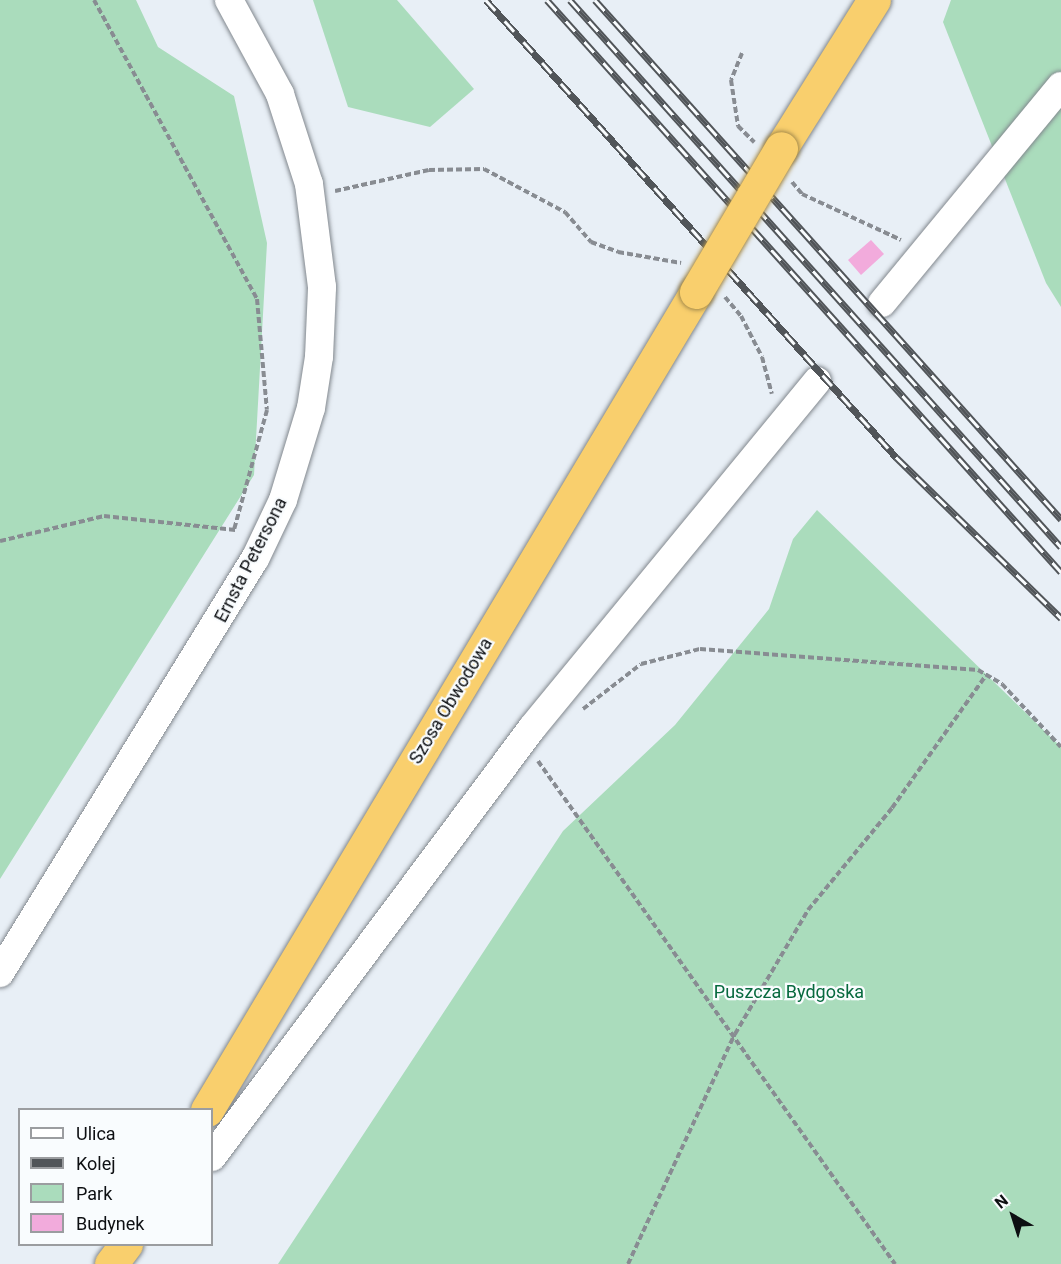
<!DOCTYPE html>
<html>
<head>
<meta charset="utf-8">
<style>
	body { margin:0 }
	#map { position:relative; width:1061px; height:1264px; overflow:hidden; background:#e8eff6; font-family:Roboto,sans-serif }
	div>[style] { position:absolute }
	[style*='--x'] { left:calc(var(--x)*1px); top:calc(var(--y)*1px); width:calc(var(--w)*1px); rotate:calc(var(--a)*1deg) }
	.green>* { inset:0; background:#aadcbc }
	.building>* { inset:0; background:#f2abdc }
	.path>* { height:4px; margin-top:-2px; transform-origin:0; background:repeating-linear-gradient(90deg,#888c92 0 6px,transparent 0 9px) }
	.roads { filter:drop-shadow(0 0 2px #82888e) drop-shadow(0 0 2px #82888e) }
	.minor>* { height:28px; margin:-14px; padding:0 14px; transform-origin:14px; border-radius:14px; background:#fff }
	.highway>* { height:33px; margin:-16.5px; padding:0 16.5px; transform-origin:16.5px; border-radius:16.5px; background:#f9cf6d }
	.rail>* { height:7px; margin-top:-3.5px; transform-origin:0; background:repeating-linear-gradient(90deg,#f9fcfe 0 14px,#515559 0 28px); box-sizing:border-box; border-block:2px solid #515559 }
	.bridges { filter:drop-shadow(0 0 2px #a68c4d) drop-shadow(0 0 2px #a68c4d) }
	.highway-bridge>* { height:33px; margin:-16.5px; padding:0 16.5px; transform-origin:16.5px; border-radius:16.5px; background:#f9cf6d }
	span { translate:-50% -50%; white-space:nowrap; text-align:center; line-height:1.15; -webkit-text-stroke:4.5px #f9fcfe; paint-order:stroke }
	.street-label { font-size:18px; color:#0d0f12 }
	.park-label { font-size:18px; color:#07693e }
	.legend { position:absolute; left:18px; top:1108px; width:195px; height:138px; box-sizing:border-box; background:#f9fcfe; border:2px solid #9b9da0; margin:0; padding:8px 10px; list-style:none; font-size:18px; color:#0d0f12 }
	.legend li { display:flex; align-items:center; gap:12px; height:30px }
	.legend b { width:30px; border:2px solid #9b9da0 }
	.north { position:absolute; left:983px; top:1186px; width:60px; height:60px; -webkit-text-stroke:4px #f9fcfe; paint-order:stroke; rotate:321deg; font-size:16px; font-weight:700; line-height:24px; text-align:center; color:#0d0f12 }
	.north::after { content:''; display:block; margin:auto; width:21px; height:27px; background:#0d0f12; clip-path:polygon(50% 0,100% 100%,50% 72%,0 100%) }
</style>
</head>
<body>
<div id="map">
	<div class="green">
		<div style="clip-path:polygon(0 0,136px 0,158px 47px,234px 96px,267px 243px,254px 475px,0 879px)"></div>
		<div style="clip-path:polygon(313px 0,397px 0,474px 89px,430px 127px,348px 107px)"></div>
		<div style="clip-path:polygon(951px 0,1061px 0,1061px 307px,1046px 283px,943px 22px)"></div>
		<div style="clip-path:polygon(817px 510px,1061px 747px,1061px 1264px,278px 1264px,563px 831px,675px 725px,769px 609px,793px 539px)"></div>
	</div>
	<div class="building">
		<div style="clip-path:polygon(871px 240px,884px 254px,861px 275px,848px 260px)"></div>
	</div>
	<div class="path">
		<div style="--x:94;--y:0;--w:341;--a:61.4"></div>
		<div style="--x:257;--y:299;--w:111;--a:84.9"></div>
		<div style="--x:267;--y:410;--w:124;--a:105.4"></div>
		<div style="--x:742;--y:53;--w:29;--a:112"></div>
		<div style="--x:731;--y:80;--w:47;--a:81.3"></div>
		<div style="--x:738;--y:126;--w:23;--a:45"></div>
		<div style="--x:792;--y:182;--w:16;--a:50"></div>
		<div style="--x:802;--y:194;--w:109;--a:24.9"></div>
		<div style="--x:335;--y:191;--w:96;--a:-12.6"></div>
		<div style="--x:429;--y:170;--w:55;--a:-1"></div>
		<div style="--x:484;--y:169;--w:92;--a:28"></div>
		<div style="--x:565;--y:212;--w:40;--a:49"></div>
		<div style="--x:591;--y:242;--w:29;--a:20"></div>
		<div style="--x:618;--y:252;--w:64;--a:9.9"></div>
		<div style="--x:725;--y:297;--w:25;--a:50"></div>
		<div style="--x:741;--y:316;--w:46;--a:62.9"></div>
		<div style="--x:762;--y:357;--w:38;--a:75"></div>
		<div style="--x:0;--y:541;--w:107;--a:-13.5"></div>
		<div style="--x:104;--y:516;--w:132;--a:6.1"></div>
		<div style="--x:583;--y:709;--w:73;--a:-37.8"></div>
		<div style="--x:641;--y:664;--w:61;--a:-14.3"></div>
		<div style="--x:700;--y:649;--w:279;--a:4.3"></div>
		<div style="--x:978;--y:670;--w:28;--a:30"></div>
		<div style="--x:1002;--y:684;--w:86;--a:46.9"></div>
		<div style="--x:538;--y:761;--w:617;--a:54.64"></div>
		<div style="--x:628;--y:1264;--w:254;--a:-65.1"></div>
		<div style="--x:735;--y:1034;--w:144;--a:-59.5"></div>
		<div style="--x:808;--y:910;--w:132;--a:-50.5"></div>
		<div style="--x:892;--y:808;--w:163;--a:-54.7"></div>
	</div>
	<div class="roads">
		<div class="minor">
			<div style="--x:882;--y:303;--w:281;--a:-50.5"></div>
			<div style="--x:0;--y:973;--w:486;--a:-58.4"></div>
			<div style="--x:255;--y:559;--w:65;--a:-64.6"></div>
			<div style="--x:283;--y:500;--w:96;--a:-73.1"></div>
			<div style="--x:311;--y:408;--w:52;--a:-81.1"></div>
			<div style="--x:319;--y:357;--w:70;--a:-87.5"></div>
			<div style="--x:322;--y:287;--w:104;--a:-97.2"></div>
			<div style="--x:309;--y:184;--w:95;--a:-107.9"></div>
			<div style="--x:280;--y:94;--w:107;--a:-118.5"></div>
			<div style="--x:212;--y:1157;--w:535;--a:-53.28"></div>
			<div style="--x:532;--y:728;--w:449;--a:-50.6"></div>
		</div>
		<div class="highway">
			<div style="--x:781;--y:148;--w:175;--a:-57.9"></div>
			<div style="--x:207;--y:1110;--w:953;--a:-59.13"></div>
			<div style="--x:111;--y:1264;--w:25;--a:-53"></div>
		</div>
	</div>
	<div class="rail">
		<div style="--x:486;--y:0;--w:614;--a:48.1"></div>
		<div style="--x:896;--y:457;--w:231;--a:44.3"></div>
		<div style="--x:547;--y:0;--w:769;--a:48.06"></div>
		<div style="--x:570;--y:0;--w:735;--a:48.09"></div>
		<div style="--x:595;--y:0;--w:698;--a:48.08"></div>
	</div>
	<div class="bridges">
		<div class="highway-bridge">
			<div style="--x:696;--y:292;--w:167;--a:-59.4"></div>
		</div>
	</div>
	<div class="street-label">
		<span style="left:251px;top:560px;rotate:-63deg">Ernsta Petersona</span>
		<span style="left:451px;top:701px;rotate:-59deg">Szosa Obwodowa</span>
	</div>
	<div class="park-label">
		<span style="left:789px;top:992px">Puszcza Bydgoska</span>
	</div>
	<ul class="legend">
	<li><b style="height:8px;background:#fff"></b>Ulica</li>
	<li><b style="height:8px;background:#515559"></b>Kolej</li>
	<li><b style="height:16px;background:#aadcbc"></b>Park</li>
	<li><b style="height:16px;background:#f2abdc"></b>Budynek</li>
	</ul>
	<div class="north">N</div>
</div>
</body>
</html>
